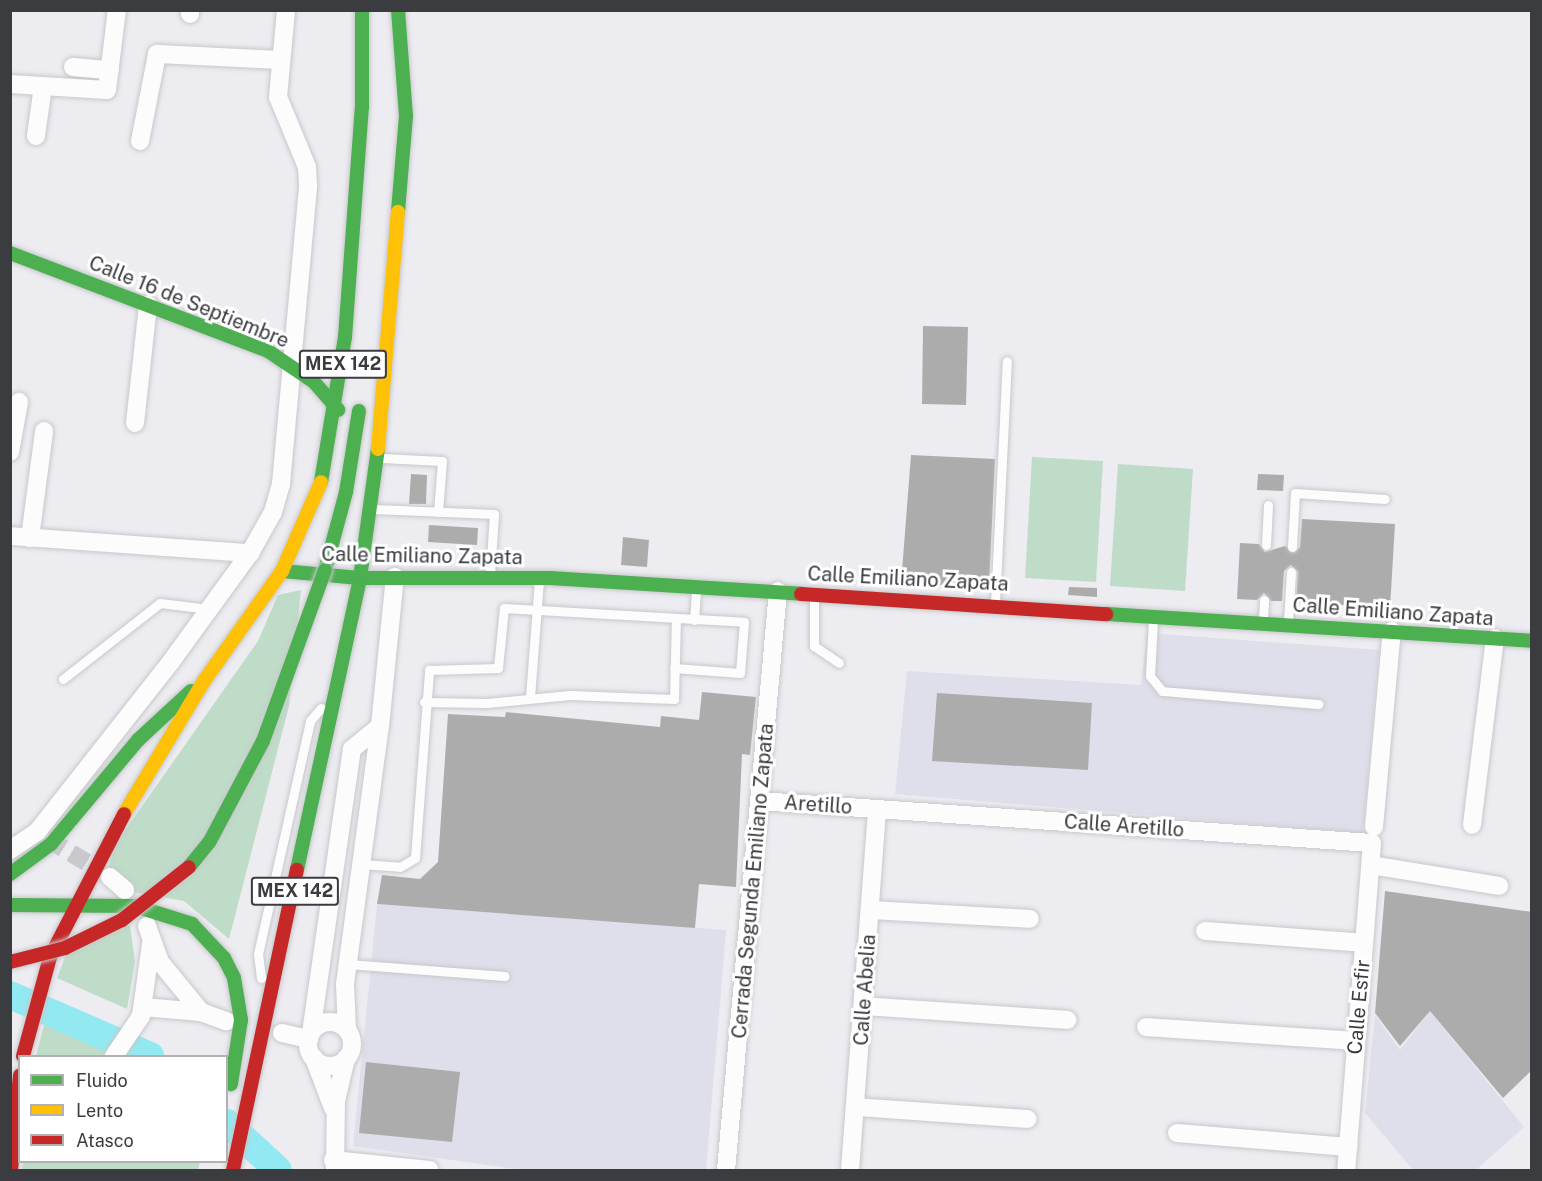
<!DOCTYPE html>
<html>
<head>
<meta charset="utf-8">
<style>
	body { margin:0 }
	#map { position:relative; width:1542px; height:1181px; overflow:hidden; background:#ececf1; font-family:"Public Sans",sans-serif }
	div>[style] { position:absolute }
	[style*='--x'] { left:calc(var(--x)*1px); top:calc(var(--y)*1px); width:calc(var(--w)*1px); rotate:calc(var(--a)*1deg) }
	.built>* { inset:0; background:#dedfea }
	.green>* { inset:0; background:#bfdcc8 }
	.river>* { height:28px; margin:-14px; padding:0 14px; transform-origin:14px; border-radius:14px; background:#93e9f2 }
	.building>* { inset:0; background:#adacad }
	.street-tunnel>* { height:18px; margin-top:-9px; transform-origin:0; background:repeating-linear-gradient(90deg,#c9c9cd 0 18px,transparent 0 27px) }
	.roads { filter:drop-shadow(0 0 2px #c7c8cb) drop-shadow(0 0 2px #c7c8cb) }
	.lane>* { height:9px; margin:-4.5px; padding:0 4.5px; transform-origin:4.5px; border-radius:4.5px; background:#fcfcfd }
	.street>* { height:18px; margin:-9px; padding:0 9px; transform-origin:9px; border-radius:9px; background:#fcfcfd }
	.street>.ring { margin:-9px; padding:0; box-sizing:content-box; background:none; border:18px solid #fcfcfd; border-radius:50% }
	.fast>* { height:14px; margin:-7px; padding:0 7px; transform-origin:7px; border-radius:7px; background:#4caf50 }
	.slow>* { height:14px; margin:-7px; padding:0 7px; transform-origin:7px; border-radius:7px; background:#ffc107 }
	.jam>* { height:14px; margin:-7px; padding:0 7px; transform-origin:7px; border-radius:7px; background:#c62828 }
	.bridges { filter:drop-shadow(0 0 2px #c7c8cb) drop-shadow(0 0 2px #c7c8cb) }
	.fast-bridge>* { height:14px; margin:-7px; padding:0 7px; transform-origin:7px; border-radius:7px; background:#4caf50 }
	.jam-bridge>* { height:14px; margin:-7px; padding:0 7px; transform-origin:7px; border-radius:7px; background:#c62828 }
	span { translate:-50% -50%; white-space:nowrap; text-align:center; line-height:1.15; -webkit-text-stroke:6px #fff; paint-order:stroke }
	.shield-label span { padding:2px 4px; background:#fff; border:2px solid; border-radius:4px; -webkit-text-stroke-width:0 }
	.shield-label { font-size:18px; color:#3b3c3f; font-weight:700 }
	.street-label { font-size:20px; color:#3b3c3f }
	.frame { position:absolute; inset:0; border:12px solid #3b3c3f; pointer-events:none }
	.legend { position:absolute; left:18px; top:1055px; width:210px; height:108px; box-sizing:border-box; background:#fff; border:2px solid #b1b1b2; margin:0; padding:8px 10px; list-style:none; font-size:18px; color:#3b3c3f }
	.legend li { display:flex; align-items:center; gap:12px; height:30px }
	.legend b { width:30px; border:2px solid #b1b1b2 }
</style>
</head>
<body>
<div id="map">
	<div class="built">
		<div style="clip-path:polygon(1147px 633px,1379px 650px,1363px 833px,895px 794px,907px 671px,1141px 685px)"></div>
		<div style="clip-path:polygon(377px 904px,726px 930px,706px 1170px,523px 1170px,353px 1146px)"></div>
		<div style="clip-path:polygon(1430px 1011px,1524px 1127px,1476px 1170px,1413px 1170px,1365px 1113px,1375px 1015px,1400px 1050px)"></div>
	</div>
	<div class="green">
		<div style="clip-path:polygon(1032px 457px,1103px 461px,1096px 582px,1025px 578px)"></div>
		<div style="clip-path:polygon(1118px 464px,1193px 469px,1185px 591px,1110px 586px)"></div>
		<div style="clip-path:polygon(301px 590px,289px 706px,229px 939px,184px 901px,106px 887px,112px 849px,258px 641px,278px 595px)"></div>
		<div style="clip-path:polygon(130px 925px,135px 961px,127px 1009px,57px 978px,73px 937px)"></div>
		<div style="clip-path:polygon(45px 1021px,109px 1047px,103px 1056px,36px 1056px)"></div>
		<div style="clip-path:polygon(23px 1162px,200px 1162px,198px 1170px,22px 1170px)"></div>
	</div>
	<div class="river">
		<div style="--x:10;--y:995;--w:153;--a:23.5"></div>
		<div style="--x:227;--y:1123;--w:69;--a:42.7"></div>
	</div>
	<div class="building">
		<div style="clip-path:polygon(923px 326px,968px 327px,966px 405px,922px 404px)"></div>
		<div style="clip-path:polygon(911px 455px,995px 459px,989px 586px,901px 584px)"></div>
		<div style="clip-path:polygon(411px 474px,427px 475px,426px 504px,409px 504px)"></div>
		<div style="clip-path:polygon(1258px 474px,1284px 475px,1283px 491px,1257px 490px)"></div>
		<div style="clip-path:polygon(1302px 519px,1395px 524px,1390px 608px,1296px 602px,1298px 572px,1291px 565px,1284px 571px,1282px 601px,1271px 601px,1264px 593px,1257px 600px,1237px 599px,1240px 543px,1259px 544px,1265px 552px,1285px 546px,1294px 553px,1300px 547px)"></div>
		<div style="clip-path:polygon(429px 525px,478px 528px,477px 545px,428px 542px)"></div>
		<div style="clip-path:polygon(623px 537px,649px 540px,647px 567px,621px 565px)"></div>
		<div style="clip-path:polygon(1069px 587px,1097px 588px,1097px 597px,1068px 595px)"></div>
		<div style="clip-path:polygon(702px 692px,756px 697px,750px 755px,742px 754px,736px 887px,699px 884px,695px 928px,377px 904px,382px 875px,420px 879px,438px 862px,448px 714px,505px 717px,506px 712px,660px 727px,661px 716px,699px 720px)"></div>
		<div style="clip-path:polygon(937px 693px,1092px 703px,1088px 770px,932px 761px)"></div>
		<div style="clip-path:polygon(1385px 891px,1532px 912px,1532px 1070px,1503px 1098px,1430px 1011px,1400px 1046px,1375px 1013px)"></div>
		<div style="clip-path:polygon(366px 1062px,460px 1072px,452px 1142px,359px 1133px)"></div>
	</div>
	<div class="street-tunnel">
		<div style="--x:48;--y:839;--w:60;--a:31.3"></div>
	</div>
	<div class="roads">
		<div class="lane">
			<div style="--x:382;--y:458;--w:60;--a:2.9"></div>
			<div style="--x:442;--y:461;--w:51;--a:94.5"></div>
			<div style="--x:374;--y:509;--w:120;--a:2.4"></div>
			<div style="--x:494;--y:514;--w:61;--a:93.8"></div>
			<div style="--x:1266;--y:545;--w:40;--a:-87.1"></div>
			<div style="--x:1292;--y:547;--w:54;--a:-86.8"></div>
			<div style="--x:1295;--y:493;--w:90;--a:3.8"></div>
			<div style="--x:814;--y:599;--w:47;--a:90"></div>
			<div style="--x:814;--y:646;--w:30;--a:34"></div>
			<div style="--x:995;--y:604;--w:243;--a:-87.2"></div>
			<div style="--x:694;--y:620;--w:31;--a:-86"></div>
			<div style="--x:1153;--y:620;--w:56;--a:93.1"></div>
			<div style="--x:1150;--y:676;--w:19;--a:51"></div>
			<div style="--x:1162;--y:691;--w:157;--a:4.8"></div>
			<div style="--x:1263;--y:620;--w:20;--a:-87"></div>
			<div style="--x:1288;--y:622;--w:50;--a:-86.6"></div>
			<div style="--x:63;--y:679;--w:123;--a:-38.1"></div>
			<div style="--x:160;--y:603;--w:49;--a:7"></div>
			<div style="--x:530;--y:697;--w:117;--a:-85.6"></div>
			<div style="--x:424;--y:702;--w:63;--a:0.9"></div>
			<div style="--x:487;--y:703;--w:83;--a:-5.5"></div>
			<div style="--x:570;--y:695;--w:104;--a:2.2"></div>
			<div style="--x:674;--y:699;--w:80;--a:-88.6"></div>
			<div style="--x:361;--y:864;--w:39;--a:4"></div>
			<div style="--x:400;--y:867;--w:17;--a:-31"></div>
			<div style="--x:415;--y:858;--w:189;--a:-85.7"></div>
			<div style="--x:429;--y:670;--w:69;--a:-1.7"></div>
			<div style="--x:498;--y:668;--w:60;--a:-84.3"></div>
			<div style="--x:504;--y:608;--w:240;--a:3.3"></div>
			<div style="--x:744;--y:622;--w:51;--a:94.5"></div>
			<div style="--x:740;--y:673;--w:66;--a:-175.7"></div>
			<div style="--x:348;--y:964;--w:157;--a:4.4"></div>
			<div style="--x:261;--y:978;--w:24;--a:-97"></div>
			<div style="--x:258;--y:954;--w:239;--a:-77.4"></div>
			<div style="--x:310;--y:721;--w:17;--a:-50"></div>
		</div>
		<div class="street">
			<div style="--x:190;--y:14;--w:4;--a:-90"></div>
			<div style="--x:73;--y:67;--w:37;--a:5"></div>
			<div style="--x:10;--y:84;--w:97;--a:3.5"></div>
			<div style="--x:107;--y:90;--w:81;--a:-82.9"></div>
			<div style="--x:36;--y:136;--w:50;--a:-82"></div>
			<div style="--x:140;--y:141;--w:89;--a:-78.9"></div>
			<div style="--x:157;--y:54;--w:124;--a:2.8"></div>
			<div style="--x:135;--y:423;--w:119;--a:-83.7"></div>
			<div style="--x:10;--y:452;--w:51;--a:-79.8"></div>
			<div style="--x:10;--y:536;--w:241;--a:4.1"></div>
			<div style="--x:30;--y:538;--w:108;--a:-82.5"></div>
			<div style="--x:760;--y:801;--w:613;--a:3.93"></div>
			<div style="--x:1372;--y:843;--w:328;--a:94.5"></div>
			<div style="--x:1472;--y:825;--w:188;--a:-83"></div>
			<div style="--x:1374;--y:827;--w:197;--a:-84.8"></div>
			<div style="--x:10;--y:850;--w:32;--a:-34"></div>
			<div style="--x:37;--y:832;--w:215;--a:-51.8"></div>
			<div style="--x:170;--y:663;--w:136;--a:-54"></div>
			<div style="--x:250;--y:553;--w:47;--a:-60.7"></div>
			<div style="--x:273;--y:512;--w:29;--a:-74"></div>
			<div style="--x:281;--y:484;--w:300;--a:-84.8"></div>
			<div style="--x:308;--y:185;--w:18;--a:-93"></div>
			<div style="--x:307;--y:167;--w:76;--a:-112.5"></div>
			<div style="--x:278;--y:97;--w:87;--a:-84.7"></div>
			<div style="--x:1371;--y:865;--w:130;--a:9.3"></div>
			<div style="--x:110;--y:877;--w:20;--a:41"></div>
			<div style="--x:871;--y:910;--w:159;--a:3.2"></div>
			<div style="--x:147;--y:926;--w:38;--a:70"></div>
			<div style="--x:160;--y:962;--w:65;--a:50.6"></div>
			<div style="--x:1205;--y:931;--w:159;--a:4.3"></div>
			<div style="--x:863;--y:1006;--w:205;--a:3.9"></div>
			<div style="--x:143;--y:1007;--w:58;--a:4.9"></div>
			<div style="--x:201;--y:1012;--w:27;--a:20"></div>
			<div class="ring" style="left:308px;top:1022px;width:26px;height:26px"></div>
			<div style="--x:1146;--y:1027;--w:210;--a:3.8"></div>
			<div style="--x:347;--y:1030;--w:46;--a:-92.5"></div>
			<div style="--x:345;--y:984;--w:260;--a:-82.3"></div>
			<div style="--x:282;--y:1033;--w:28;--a:13"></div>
			<div style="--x:311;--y:1033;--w:287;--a:-81.8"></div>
			<div style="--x:352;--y:749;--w:36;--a:-39"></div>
			<div style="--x:380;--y:726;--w:150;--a:-84.3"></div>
			<div style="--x:114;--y:1056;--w:48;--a:-56"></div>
			<div style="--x:141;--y:1016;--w:73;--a:-82.1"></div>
			<div style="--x:314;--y:1058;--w:53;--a:69.2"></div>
			<div style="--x:856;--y:1107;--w:172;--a:4"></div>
			<div style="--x:1177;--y:1133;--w:172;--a:4.7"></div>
			<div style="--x:333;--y:1160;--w:97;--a:5.9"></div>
			<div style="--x:335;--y:1170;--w:69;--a:-89.2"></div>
			<div style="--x:336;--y:1101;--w:44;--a:-76.9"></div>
			<div style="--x:726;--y:1170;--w:581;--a:-84.87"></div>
			<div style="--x:850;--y:1170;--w:362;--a:-85.7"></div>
		</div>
		<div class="fast">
			<div style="--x:398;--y:10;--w:106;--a:85.7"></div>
			<div style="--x:406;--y:116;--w:96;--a:94.8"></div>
			<div style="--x:10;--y:253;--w:276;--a:20.8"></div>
			<div style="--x:268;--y:351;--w:55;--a:34"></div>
			<div style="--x:314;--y:382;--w:37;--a:49"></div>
			<div style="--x:321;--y:482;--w:147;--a:-80.6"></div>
			<div style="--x:345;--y:337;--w:231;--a:-85.8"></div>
			<div style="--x:362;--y:107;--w:97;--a:-90"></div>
			<div style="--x:325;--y:570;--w:81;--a:-74.9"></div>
			<div style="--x:346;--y:492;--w:82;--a:-80.9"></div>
			<div style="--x:282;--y:571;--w:78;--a:5.1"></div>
			<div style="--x:360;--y:578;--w:190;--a:0"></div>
			<div style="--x:550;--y:578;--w:252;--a:3.6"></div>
			<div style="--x:1106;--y:614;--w:427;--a:3.6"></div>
			<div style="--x:297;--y:870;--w:299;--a:-77.8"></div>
			<div style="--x:360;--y:578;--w:130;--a:-82.1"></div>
			<div style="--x:10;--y:874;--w:51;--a:-36.2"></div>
			<div style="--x:51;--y:844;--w:136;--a:-50.1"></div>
			<div style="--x:138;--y:740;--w:72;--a:-42.8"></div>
			<div style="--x:10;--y:905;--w:125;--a:0.5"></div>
			<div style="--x:135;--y:906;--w:60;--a:17.5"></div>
			<div style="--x:192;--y:924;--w:47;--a:46.7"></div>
			<div style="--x:224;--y:958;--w:22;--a:63"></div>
			<div style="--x:234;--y:978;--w:43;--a:80.5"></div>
			<div style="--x:241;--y:1020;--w:65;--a:98.9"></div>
		</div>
		<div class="slow">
			<div style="--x:378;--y:449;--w:238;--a:-85.2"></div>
			<div style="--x:124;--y:814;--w:155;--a:-59"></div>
			<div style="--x:204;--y:681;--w:135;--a:-54.7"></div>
			<div style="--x:282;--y:571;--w:97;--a:-66.3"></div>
		</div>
		<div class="jam">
			<div style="--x:801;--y:594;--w:306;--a:3.8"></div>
			<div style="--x:23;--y:1056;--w:103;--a:-74.7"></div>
			<div style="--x:50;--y:957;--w:161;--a:-62.6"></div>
			<div style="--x:11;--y:1170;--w:95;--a:-84.6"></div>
			<div style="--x:233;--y:1170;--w:307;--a:-78"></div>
		</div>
	</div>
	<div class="bridges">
		<div class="fast-bridge">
			<div style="--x:189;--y:867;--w:33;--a:-51"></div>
			<div style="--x:210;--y:841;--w:113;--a:-62.1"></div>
			<div style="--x:263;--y:741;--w:182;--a:-70.1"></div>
		</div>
		<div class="jam-bridge">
			<div style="--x:10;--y:962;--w:57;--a:-14.3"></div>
			<div style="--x:65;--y:948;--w:64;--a:-26.2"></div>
			<div style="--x:122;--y:920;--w:85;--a:-38.3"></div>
		</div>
	</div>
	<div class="shield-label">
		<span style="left:343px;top:364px">MEX 142</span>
		<span style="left:295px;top:891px">MEX 142</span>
	</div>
	<div class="street-label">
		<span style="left:189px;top:302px;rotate:22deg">Calle 16 de Septiembre</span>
		<span style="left:422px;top:556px;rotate:1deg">Calle Emiliano Zapata</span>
		<span style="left:908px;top:579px;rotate:3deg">Calle Emiliano Zapata</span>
		<span style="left:1393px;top:612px;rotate:4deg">Calle Emiliano Zapata</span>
		<span style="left:818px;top:805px;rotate:4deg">Aretillo</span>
		<span style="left:1124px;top:826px;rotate:4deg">Calle Aretillo</span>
		<span style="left:753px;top:881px;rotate:-85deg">Cerrada Segunda Emiliano Zapata</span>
		<span style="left:865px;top:990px;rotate:-86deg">Calle Abelia</span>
		<span style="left:1359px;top:1007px;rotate:-85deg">Calle Esfir</span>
	</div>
	<div class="frame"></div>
	<ul class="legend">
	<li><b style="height:8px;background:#4caf50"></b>Fluido</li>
	<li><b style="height:8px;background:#ffc107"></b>Lento</li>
	<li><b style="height:8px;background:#c62828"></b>Atasco</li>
	</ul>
</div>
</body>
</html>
